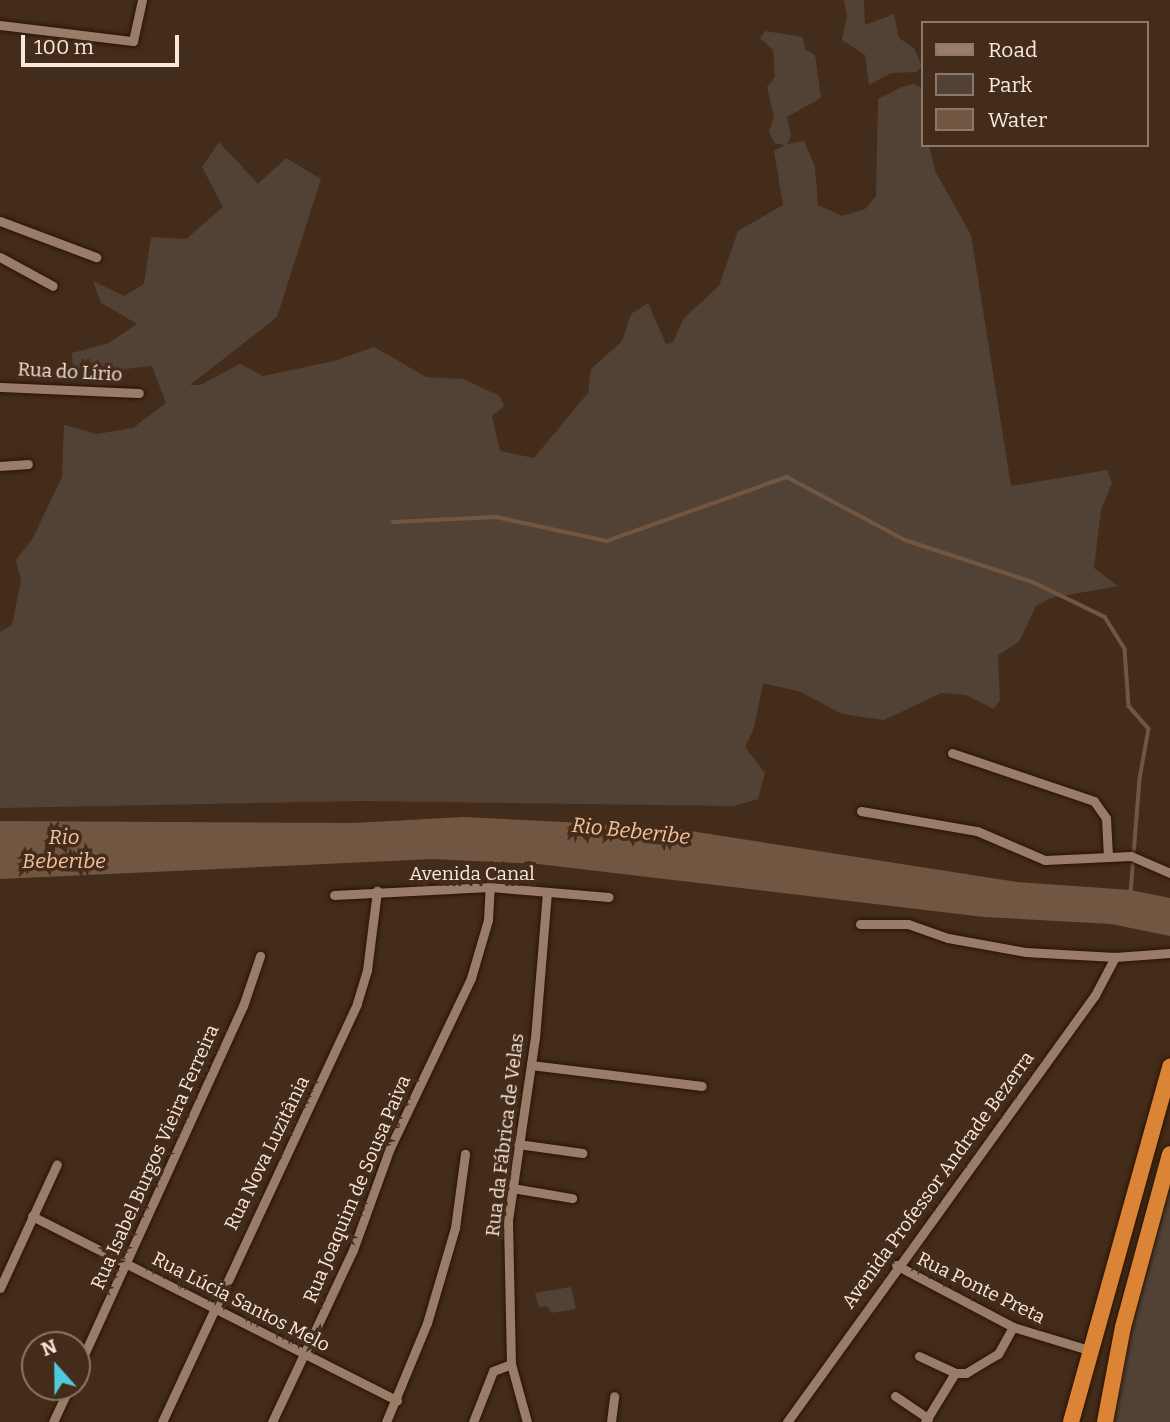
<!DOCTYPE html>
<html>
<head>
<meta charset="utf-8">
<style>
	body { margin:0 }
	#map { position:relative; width:1170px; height:1422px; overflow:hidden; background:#442c1a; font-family:Bitter,serif }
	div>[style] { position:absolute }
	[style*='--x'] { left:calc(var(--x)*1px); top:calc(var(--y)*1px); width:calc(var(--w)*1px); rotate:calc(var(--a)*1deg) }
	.green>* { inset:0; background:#524236 }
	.water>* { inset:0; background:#715642 }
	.stream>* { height:3.5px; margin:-1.75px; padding:0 1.75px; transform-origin:1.75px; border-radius:1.75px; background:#715642 }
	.roads { filter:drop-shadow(0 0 2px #2a1403) drop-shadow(0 0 2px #2a1403) }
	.street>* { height:9px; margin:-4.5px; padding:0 4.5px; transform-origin:4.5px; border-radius:4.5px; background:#997d68 }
	.highway>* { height:16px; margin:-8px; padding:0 8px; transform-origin:8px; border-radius:8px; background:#dc8436 }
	span { translate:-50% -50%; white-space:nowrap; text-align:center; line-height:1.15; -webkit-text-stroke:7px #442c1a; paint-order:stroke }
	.street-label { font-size:19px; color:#f8e8dc }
	.water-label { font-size:21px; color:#f5c29c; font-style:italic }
	.legend { position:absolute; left:921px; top:21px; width:228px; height:126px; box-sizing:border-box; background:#442c1a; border:2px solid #8c7768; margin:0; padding:9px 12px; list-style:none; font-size:21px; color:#f8e8dc }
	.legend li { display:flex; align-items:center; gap:14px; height:35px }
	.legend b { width:35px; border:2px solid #8c7768 }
	.north { position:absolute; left:21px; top:1331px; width:70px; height:70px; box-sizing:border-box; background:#442c1a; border:2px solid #8c7768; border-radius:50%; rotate:339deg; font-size:19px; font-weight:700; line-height:28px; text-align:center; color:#f8e8dc }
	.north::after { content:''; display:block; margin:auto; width:24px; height:32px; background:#53cadc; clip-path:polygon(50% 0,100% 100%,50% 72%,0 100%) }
	.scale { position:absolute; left:21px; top:35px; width:158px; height:32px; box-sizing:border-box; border:4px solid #f8e8dc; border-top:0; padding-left:9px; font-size:21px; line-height:24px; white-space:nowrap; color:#f8e8dc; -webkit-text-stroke:5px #442c1a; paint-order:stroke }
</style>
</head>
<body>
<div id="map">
	<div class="green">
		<div style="clip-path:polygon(844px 0,864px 0,865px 25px,894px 14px,899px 38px,914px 48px,922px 66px,917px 72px,891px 73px,869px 85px,865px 55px,842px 40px,847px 16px)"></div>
		<div style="clip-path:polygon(765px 31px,803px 37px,805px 49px,815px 55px,821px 98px,787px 117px,791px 136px,787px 144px,804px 141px,815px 167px,818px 205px,842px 216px,865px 209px,876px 196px,878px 99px,902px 87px,914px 84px,923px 89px,923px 145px,929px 145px,935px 171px,971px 235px,1011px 486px,1107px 470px,1112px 483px,1101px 510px,1094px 568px,1118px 586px,1051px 598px,1036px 606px,1019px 642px,998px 655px,1000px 700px,994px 709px,966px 695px,941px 693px,884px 720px,842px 714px,801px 692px,763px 683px,754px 728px,745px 747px,765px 773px,758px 799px,734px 806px,363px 801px,0 808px,0 632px,12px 625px,21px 580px,16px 560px,33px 538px,62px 477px,64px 425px,97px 434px,133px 428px,166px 403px,152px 366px,73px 375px,72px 353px,109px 343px,137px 324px,101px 303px,93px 281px,124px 296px,144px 284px,151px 237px,186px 239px,223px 207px,202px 167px,219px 142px,258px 184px,286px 158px,321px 179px,277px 317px,190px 385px,200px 385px,240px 364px,263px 376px,334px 361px,374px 347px,426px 377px,463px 379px,500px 396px,504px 406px,492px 416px,500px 451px,534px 458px,588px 393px,591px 369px,622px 341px,631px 314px,648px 303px,666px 344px,673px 342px,684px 318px,719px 286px,738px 231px,783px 205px,774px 151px,785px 145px,774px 143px,769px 131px,774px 117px,767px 87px,775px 77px,773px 50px,760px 38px)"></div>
		<div style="clip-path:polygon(1170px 1169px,1170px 1422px,1107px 1422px)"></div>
		<div style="clip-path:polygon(571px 1287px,576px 1309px,551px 1313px,547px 1306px,539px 1307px,535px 1293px)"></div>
	</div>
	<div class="water">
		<div style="clip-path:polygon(463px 817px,665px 827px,1017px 882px,1131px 890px,1170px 898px,1170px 936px,1111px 924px,984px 917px,538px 864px,433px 859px,0 879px,0 821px,353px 823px)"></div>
	</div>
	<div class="stream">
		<div style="--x:393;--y:522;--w:103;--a:-2.8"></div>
		<div style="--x:496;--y:517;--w:114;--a:12.2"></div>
		<div style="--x:607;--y:541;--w:191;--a:-19.6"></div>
		<div style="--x:787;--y:477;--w:134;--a:28.1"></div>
		<div style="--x:905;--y:540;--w:135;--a:18.2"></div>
		<div style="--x:1033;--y:582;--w:80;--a:25.9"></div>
		<div style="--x:1105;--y:617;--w:38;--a:58"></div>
		<div style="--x:1125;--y:649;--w:57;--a:86"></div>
		<div style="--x:1129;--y:706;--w:30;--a:49"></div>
		<div style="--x:1149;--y:729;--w:51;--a:100.2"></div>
		<div style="--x:1140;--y:779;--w:115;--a:94.5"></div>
	</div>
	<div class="roads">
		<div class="street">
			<div style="--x:0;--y:25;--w:134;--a:6.9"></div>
			<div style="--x:133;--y:41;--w:42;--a:-77.6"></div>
			<div style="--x:0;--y:221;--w:103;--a:20.6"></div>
			<div style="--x:0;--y:257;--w:60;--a:28.7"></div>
			<div style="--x:0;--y:387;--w:139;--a:2.5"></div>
			<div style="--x:0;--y:466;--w:28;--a:-4"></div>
			<div style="--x:952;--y:753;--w:150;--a:18.7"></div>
			<div style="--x:1094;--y:801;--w:21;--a:55"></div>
			<div style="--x:1106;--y:818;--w:38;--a:87"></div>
			<div style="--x:861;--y:811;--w:118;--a:9.8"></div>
			<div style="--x:977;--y:831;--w:74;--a:23.1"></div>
			<div style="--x:1045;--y:860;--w:86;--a:-2.7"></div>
			<div style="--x:1131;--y:856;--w:43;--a:23.6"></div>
			<div style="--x:334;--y:895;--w:156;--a:-2.9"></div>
			<div style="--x:490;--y:887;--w:119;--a:4.8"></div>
			<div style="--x:860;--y:924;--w:48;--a:0"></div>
			<div style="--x:908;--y:924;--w:42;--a:19.3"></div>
			<div style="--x:948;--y:938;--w:78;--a:10.3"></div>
			<div style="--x:1025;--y:952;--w:90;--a:3.2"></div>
			<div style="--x:1115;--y:957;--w:55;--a:-4.2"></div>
			<div style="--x:531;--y:1065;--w:172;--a:7"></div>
			<div style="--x:518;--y:1144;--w:65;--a:8"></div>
			<div style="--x:512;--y:1188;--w:61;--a:9.5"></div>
			<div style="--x:32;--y:1216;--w:409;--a:26.8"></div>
			<div style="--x:896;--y:1265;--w:132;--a:27.9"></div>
			<div style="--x:1013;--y:1327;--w:83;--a:16.9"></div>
			<div style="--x:0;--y:1288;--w:136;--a:-65.3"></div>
			<div style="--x:919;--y:1356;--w:40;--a:25"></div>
			<div style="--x:955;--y:1373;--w:11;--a:0"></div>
			<div style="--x:966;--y:1373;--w:37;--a:-31"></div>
			<div style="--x:998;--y:1354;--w:31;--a:-61"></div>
			<div style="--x:77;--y:1370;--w:400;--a:-65.5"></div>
			<div style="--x:243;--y:1006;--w:53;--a:-71.2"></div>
			<div style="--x:895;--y:1396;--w:40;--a:34"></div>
			<div style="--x:53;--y:1422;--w:38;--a:-65"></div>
			<div style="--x:162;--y:1422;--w:462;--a:-65"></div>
			<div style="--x:357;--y:1003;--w:34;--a:-73"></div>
			<div style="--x:367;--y:970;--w:80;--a:-82.8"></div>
			<div style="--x:272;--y:1422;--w:190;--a:-64.8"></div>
			<div style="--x:353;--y:1250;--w:109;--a:-70.1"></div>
			<div style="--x:390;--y:1148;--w:188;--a:-64.5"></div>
			<div style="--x:471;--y:978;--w:60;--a:-73.7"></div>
			<div style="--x:488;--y:920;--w:33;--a:-87"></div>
			<div style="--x:386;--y:1422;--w:107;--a:-67.5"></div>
			<div style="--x:427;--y:1323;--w:99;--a:-73.6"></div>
			<div style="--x:455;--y:1228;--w:75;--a:-82.3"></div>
			<div style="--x:473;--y:1422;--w:55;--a:-68.6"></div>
			<div style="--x:493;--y:1371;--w:19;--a:-21"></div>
			<div style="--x:527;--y:1422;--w:60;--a:-105.4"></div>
			<div style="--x:511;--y:1364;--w:144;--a:-91.2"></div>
			<div style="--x:508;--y:1220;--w:184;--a:-81.6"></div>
			<div style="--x:535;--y:1038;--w:146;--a:-85.3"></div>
			<div style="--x:611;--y:1422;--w:26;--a:-83"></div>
			<div style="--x:787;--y:1422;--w:526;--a:-54.2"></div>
			<div style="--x:1095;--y:995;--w:43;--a:-62.2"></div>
			<div style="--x:925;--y:1422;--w:57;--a:-58.5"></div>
		</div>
		<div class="highway">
			<div style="--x:1071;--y:1422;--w:369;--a:-74.4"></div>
			<div style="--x:1105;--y:1422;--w:97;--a:-79.3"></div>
			<div style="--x:1123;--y:1327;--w:179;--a:-74.8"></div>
		</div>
	</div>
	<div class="street-label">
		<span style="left:70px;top:372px;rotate:3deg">Rua do Lírio</span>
		<span style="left:472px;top:874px">Avenida Canal</span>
		<span style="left:505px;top:1135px;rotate:-83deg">Rua da Fábrica de Velas</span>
		<span style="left:267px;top:1153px;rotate:-64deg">Rua Nova Luzitânia</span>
		<span style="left:155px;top:1157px;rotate:-66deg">Rua Isabel Burgos Vieira Ferreira</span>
		<span style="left:938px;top:1180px;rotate:-54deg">Avenida Professor Andrade Bezerra</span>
		<span style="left:357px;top:1189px;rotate:-67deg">Rua Joaquim de Sousa Paiva</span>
		<span style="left:981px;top:1288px;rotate:26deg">Rua Ponte Preta</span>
		<span style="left:241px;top:1302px;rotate:27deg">Rua Lúcia Santos Melo</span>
	</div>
	<div class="water-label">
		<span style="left:631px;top:831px;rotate:6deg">Rio Beberibe</span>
		<span style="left:64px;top:849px">Rio<br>Beberibe</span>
	</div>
	<ul class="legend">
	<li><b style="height:9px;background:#997d68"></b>Road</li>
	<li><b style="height:19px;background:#524236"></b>Park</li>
	<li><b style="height:19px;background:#715642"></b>Water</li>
	</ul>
	<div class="north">N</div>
	<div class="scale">100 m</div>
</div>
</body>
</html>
